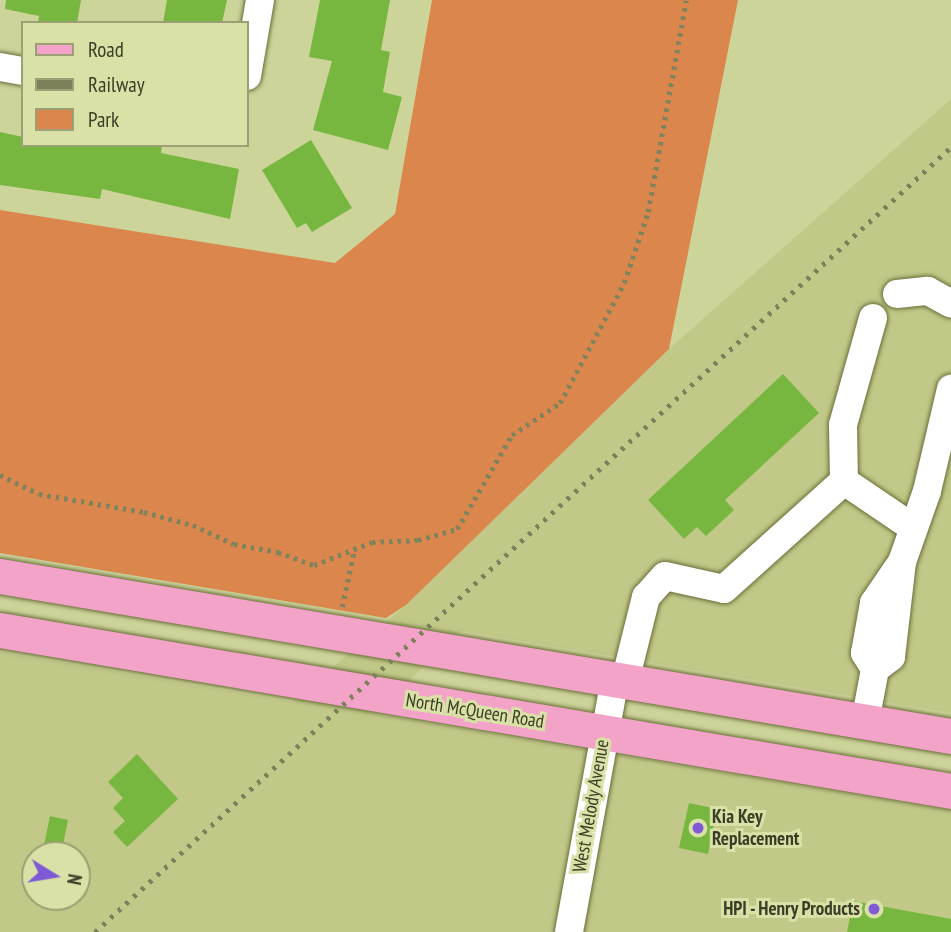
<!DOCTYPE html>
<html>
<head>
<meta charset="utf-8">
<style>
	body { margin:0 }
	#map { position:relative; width:951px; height:932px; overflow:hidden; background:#cdd49a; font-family:"PT Sans Narrow",sans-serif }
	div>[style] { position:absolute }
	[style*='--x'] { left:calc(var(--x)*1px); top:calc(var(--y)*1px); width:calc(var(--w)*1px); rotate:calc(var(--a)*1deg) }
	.built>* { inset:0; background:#c2c988 }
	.green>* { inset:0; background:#db864d }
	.building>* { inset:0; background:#77b73f }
	.path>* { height:4.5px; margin-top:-2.25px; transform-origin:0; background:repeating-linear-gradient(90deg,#7e835b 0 3.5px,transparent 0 8.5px) }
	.roads { filter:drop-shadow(0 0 2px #6a6e39) drop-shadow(0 0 2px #6a6e39) }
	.minor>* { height:28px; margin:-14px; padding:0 14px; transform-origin:14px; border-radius:14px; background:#fff }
	.major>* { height:35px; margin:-17.5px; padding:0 17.5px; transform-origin:17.5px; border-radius:17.5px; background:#f3a3c8 }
	.rail>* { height:5px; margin-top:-2.5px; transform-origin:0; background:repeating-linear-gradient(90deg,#7d815a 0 3.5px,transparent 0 10.5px) }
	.dots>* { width:19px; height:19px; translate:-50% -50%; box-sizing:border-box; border:4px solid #dae1a7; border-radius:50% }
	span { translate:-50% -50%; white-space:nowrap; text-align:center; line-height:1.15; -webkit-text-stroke:6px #dae1a7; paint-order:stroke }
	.street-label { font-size:19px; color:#3b3e26 }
	.poi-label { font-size:19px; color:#3b3e26; font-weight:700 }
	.left { translate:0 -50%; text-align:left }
	.right { translate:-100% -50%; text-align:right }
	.legend { position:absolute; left:21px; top:21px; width:228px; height:126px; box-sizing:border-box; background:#dae1a7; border:2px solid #9aa073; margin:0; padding:9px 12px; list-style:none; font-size:21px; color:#3b3e26 }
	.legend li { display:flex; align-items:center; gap:14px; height:35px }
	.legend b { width:35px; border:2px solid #9aa073 }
	.north { position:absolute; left:21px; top:841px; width:70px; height:70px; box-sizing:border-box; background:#dae1a7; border:2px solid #9aa073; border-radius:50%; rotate:101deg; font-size:19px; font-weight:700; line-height:28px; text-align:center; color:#3b3e26 }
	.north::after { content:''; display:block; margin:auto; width:24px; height:32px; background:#7e5bd5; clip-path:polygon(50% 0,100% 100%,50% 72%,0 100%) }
</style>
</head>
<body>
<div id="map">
	<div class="built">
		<div style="clip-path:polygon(evenodd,951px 99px,951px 713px,462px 631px,373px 714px,951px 811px,951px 932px,0 932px,0 652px,292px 702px,406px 605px,669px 349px,951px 99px,35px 855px,77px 855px,77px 897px,35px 897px,35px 855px)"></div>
	</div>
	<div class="green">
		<div style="clip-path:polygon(432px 0,738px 0,669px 349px,406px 605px,386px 618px,0 553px,0 210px,335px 263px,395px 214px)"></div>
	</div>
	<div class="building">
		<div style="clip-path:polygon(6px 0,81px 0,77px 23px,38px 23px,39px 16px,5px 9px)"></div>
		<div style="clip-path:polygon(167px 0,227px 0,222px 23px,163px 23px)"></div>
		<div style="clip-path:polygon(320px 0,390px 0,381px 50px,390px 52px,383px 92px,402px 97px,388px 150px,313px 130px,332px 61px,309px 57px)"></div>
		<div style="clip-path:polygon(0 132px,23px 137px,23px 145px,162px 145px,161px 153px,239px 169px,230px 219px,102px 189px,100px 199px,0 185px)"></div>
		<div style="clip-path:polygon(311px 140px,352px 208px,312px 232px,306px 223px,297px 228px,262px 170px)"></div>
		<div style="clip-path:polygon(783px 374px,819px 413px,725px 500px,734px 510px,706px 536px,697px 527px,684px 539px,648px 500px)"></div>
		<div style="clip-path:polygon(137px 754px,178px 799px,127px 847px,113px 832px,125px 821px,113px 808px,123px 798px,108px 782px)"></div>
		<div style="clip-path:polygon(689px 803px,717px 809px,708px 854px,679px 848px)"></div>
		<div style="clip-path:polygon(50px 816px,68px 820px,61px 855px,42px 855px)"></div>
		<div style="clip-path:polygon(853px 901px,951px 919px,951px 932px,847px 932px)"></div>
	</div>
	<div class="path">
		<div style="--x:0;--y:475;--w:43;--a:26"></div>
		<div style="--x:39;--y:494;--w:107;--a:9.7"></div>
		<div style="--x:144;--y:512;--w:51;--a:14.9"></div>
		<div style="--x:193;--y:525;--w:45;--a:24.9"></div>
		<div style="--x:234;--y:544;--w:45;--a:10.3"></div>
		<div style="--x:278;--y:552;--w:38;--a:20"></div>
		<div style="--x:314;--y:565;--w:62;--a:-21.6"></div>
		<div style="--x:372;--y:542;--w:46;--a:-2.5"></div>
		<div style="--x:418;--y:540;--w:41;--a:-15.8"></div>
		<div style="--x:457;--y:529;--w:109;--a:-59.7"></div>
		<div style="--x:512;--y:435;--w:58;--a:-33.7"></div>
		<div style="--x:560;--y:403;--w:136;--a:-61.9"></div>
		<div style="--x:624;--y:283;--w:75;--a:-71.3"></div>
		<div style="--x:648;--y:212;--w:215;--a:-79.8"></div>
		<div style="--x:342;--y:607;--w:57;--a:-77.9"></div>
	</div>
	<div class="roads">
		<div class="minor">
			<div style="--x:0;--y:67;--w:23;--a:10"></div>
			<div style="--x:247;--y:76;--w:77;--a:-80.3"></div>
			<div style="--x:897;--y:294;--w:31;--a:-6"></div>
			<div style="--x:928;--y:291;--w:26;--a:29"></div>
			<div style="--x:873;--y:318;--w:111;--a:105.7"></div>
			<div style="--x:843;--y:425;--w:56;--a:89"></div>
			<div style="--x:844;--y:481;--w:82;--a:34.1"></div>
			<div style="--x:875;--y:669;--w:19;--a:-122"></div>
			<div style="--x:865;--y:653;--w:51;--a:-79.8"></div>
			<div style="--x:874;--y:603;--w:50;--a:-55.7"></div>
			<div style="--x:625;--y:681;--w:87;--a:-76"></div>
			<div style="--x:646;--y:597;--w:28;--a:-48"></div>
			<div style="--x:665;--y:576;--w:60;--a:12.4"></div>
			<div style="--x:724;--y:589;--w:161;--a:-42"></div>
			<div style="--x:865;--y:722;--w:54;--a:-79.3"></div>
			<div style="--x:875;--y:669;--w:20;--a:-37"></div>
			<div style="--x:891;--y:657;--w:96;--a:-83.4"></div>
			<div style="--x:902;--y:562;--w:75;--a:-70.6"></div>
			<div style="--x:927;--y:491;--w:105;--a:-76.8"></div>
			<div style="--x:569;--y:932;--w:256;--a:-79.7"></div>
		</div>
		<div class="major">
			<div style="--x:0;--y:576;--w:964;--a:9.55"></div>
			<div style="--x:0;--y:630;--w:965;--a:9.61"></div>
		</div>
	</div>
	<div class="rail">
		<div style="--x:95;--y:932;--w:1161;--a:-42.52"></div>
	</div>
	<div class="dots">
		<div style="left:698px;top:828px;background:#7e5bd5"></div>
		<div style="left:874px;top:909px;background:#7e5bd5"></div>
	</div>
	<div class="street-label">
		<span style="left:475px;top:711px;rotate:9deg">North McQueen Road</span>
		<span style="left:591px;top:806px;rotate:-80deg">West Melody Avenue</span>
	</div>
	<div class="poi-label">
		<span class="left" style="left:712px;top:828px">Kia Key<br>Replacement</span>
		<span class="right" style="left:860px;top:909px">HPI - Henry Products</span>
	</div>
	<ul class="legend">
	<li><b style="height:9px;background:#f3a3c8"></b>Road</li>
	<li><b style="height:9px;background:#7d815a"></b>Railway</li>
	<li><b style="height:19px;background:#db864d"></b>Park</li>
	</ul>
	<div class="north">N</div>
</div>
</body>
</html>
